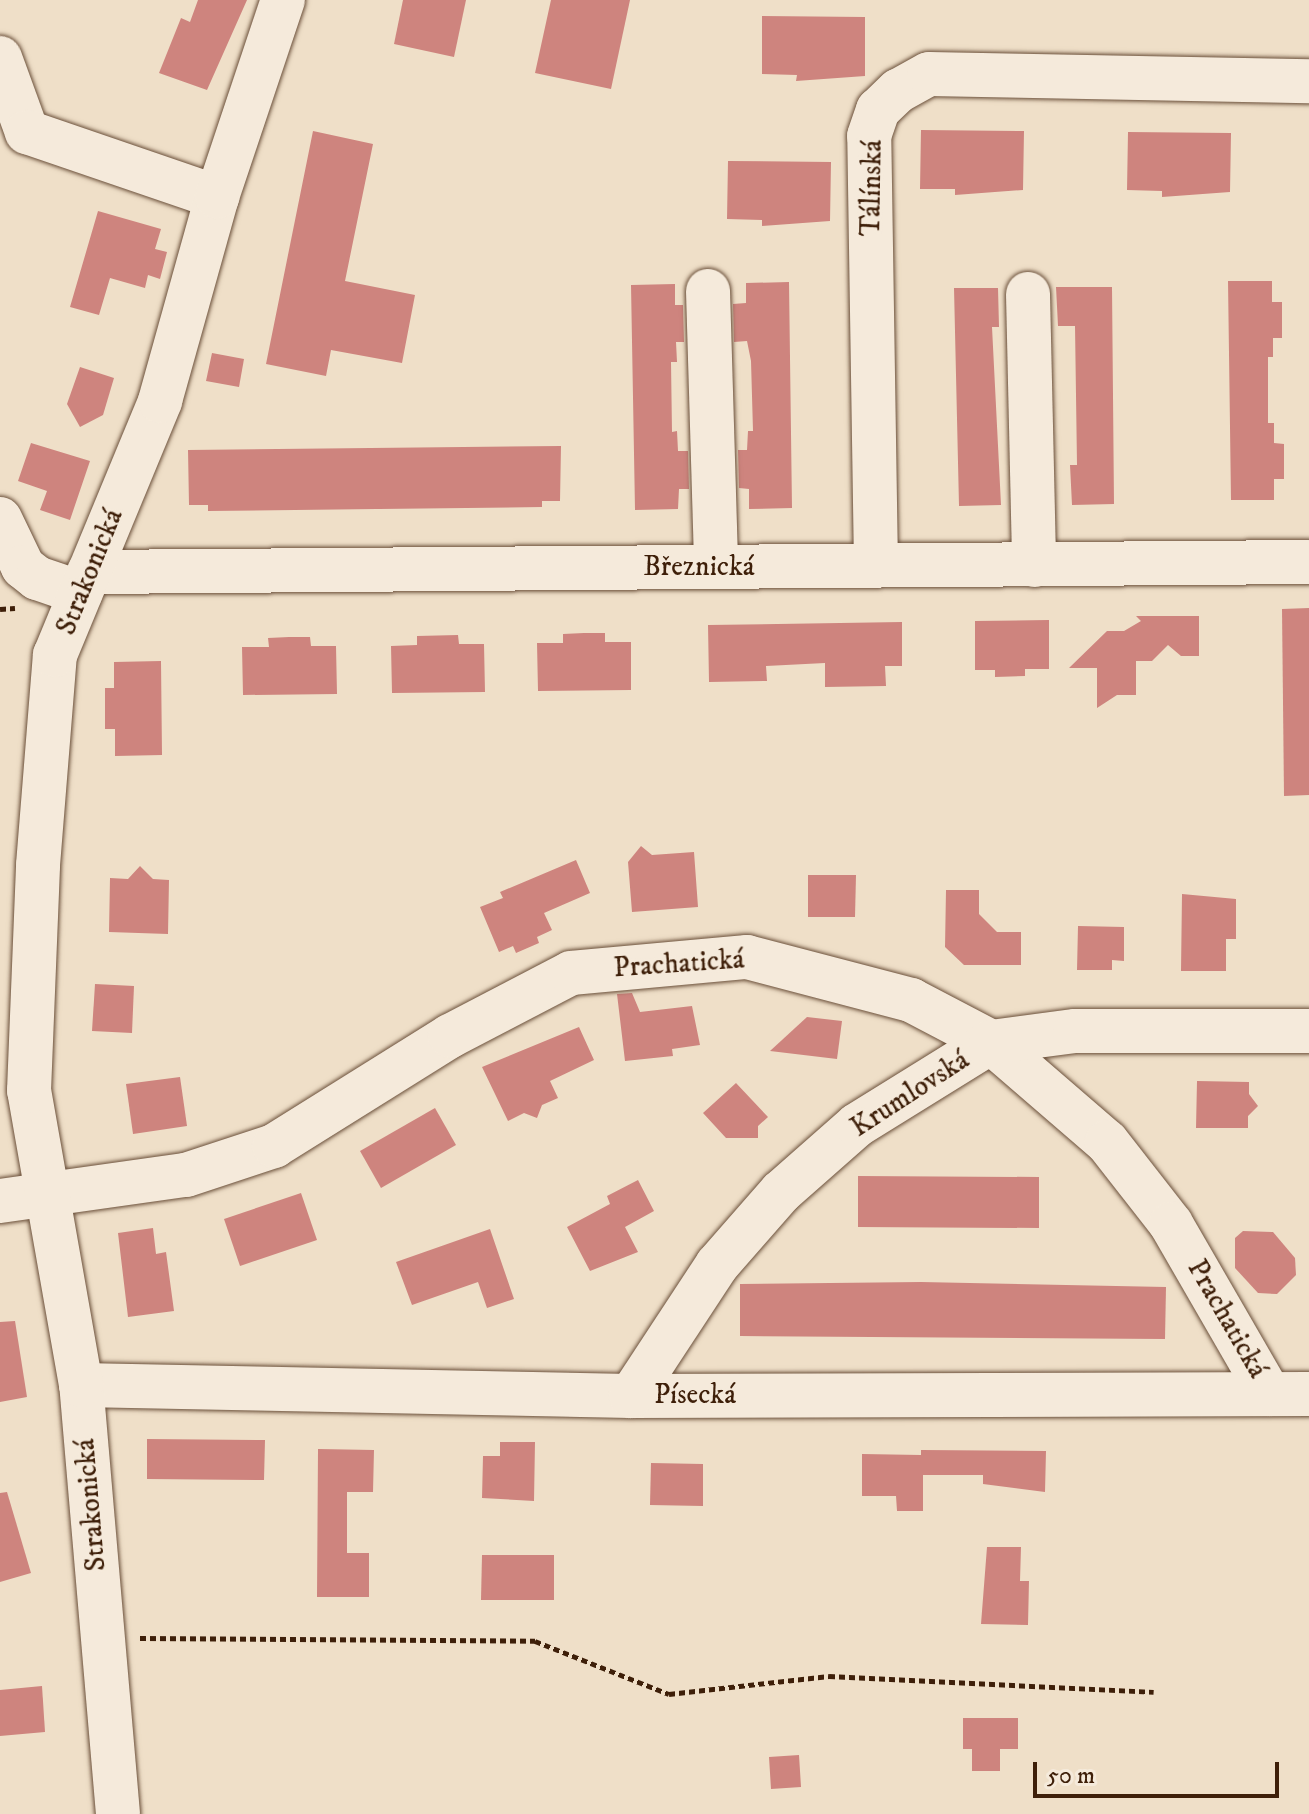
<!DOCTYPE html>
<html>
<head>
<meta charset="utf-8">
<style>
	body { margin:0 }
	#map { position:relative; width:1309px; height:1814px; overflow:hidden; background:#efdfc8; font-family:"IM FELL DW Pica",serif }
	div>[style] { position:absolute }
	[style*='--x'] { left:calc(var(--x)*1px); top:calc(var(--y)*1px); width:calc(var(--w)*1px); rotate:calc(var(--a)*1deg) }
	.building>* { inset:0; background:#ce847e }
	.path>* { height:5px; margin-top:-2.5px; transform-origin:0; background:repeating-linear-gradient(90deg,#3e1f09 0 6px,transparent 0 10px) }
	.roads { filter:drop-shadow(0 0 2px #6a4f39) drop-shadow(0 0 2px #6a4f39) }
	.minor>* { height:44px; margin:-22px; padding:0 22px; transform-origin:22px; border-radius:22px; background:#f5eadb }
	span { translate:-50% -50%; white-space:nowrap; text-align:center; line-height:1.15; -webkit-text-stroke:6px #f5eadb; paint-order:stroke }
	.street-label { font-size:28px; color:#3e1f09 }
	.scale { position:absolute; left:1033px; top:1762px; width:246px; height:36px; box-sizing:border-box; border:4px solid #3e1f09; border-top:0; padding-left:10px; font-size:24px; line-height:28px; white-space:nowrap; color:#3e1f09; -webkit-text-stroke:6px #f5eadb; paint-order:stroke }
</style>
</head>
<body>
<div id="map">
	<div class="building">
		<div style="clip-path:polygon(198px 0,247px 0,207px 90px,159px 73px,181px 18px,190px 22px)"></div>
		<div style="clip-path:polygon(403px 0,466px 0,454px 57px,394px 44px)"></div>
		<div style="clip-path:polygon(551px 0,630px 0,611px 89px,535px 73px)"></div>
		<div style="clip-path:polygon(762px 16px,865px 17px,865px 76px,796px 81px,797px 75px,762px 74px)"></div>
		<div style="clip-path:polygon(921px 130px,1024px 131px,1023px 190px,955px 195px,955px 189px,920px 189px)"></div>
		<div style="clip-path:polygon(313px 131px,373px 144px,345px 281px,415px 295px,402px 363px,331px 350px,326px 376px,266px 364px)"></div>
		<div style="clip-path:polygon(1128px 132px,1231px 133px,1230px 192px,1162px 197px,1162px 191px,1127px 190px)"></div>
		<div style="clip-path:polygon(728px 161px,831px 162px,830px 221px,762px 226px,762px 220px,727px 219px)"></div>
		<div style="clip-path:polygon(98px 211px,161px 229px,155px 249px,167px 252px,160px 279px,148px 275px,145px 288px,110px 278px,99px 315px,70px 307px)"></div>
		<div style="clip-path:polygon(1228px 281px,1272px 281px,1272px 302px,1282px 302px,1282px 338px,1273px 338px,1273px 357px,1268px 357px,1268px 423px,1274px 423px,1274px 443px,1284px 444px,1284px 479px,1274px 479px,1274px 500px,1231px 500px)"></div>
		<div style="clip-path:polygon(789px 282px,792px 508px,749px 509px,749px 489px,739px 488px,738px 450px,747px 450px,748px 431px,753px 431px,751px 361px,747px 341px,734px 342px,733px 304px,746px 303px,746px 283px)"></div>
		<div style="clip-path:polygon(675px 284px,675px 305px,683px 305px,684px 342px,676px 342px,677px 362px,671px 362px,672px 432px,677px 431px,678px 451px,688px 451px,689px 489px,679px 489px,678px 509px,635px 510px,631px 285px)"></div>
		<div style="clip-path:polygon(1056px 287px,1112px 287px,1114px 504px,1072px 505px,1070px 465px,1077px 465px,1075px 326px,1058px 326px)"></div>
		<div style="clip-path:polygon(954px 288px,998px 288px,999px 327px,992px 327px,1001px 505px,959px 506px)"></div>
		<div style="clip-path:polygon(212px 353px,244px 359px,239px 387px,206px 381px)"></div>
		<div style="clip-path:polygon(80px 367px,114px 378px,103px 415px,80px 427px,67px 404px)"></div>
		<div style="clip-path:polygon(31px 443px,90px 461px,70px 520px,40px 510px,47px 491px,18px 481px)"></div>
		<div style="clip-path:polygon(561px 446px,560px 501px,542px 501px,542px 507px,208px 511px,208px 505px,189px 505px,188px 450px)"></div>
		<div style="clip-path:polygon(1309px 608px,1309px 795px,1284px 796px,1282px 609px)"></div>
		<div style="clip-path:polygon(1136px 616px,1199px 616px,1199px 656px,1181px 656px,1168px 645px,1152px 661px,1136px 661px,1136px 695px,1117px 695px,1097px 708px,1097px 668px,1069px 668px,1107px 631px,1124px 631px,1141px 621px)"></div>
		<div style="clip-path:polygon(1049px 620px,1049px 669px,1025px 669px,1025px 676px,995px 677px,995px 670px,975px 670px,975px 621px)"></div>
		<div style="clip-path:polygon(902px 622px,902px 666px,885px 666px,886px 686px,825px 687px,825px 663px,766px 666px,767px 681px,709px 682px,708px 625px)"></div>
		<div style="clip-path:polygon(584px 633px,605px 633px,605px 642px,631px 642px,631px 690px,538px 691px,537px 643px,563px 643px,563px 634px)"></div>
		<div style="clip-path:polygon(458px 635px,459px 644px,484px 644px,485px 692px,392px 693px,391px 646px,417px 645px,417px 636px)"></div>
		<div style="clip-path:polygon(289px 637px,310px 637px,311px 646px,336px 646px,337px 694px,243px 695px,242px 647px,269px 647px,268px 638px)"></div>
		<div style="clip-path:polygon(161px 661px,162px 755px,115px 756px,115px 729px,105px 729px,105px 688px,114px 688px,114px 662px)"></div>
		<div style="clip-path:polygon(641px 846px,652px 855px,694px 852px,698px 907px,632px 912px,628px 862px)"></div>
		<div style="clip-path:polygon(576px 860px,590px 893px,544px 913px,552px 930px,537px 937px,539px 943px,516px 953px,513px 946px,499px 952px,480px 907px,503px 898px,500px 892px)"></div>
		<div style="clip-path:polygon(140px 866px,153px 879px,169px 880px,168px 934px,109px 932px,110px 878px,128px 879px)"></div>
		<div style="clip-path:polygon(808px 875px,856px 875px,855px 917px,808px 917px)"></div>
		<div style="clip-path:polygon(946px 890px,979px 890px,979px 914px,997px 932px,1021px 932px,1021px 965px,964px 965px,945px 947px)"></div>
		<div style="clip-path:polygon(1182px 894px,1236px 899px,1236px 939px,1226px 939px,1226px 971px,1181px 971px)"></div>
		<div style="clip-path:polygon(1078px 926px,1124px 927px,1124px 961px,1112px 960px,1112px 970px,1077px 970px)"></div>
		<div style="clip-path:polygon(95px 984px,134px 986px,132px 1033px,92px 1031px)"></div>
		<div style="clip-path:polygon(632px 993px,640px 1012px,692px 1006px,700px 1045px,672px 1049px,673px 1056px,625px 1061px,617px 994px)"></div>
		<div style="clip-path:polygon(807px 1017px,842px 1021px,837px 1059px,770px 1051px)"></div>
		<div style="clip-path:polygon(579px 1027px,594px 1060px,550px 1081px,558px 1098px,542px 1105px,537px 1118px,524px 1113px,508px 1121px,482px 1067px)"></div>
		<div style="clip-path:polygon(180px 1077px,187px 1126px,133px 1134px,126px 1084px)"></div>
		<div style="clip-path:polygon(1197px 1081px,1249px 1082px,1249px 1094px,1258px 1106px,1248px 1116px,1248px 1128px,1196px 1128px)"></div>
		<div style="clip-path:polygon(736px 1083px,768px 1117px,758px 1126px,758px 1138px,726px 1138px,703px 1113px)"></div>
		<div style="clip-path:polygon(435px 1108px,456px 1145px,381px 1188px,360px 1151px)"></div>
		<div style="clip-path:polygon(858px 1176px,1039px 1177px,1039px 1228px,858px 1227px)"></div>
		<div style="clip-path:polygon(638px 1180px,654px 1211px,625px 1227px,638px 1252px,590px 1271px,567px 1227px,610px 1204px,607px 1196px)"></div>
		<div style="clip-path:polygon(301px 1193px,317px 1240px,240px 1266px,224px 1219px)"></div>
		<div style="clip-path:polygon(153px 1228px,156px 1254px,166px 1252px,174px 1311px,128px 1317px,118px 1233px)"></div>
		<div style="clip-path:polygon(490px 1229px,514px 1299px,487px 1308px,478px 1282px,412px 1305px,396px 1262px)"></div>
		<div style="clip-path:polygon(1243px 1231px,1273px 1232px,1295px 1258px,1296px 1275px,1277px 1294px,1258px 1293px,1235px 1268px,1235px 1238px)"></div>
		<div style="clip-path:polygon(921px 1282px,1166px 1287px,1165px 1339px,740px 1336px,740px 1284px)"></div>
		<div style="clip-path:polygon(15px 1321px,27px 1397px,0 1402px,0 1322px)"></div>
		<div style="clip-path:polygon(147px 1439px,265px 1440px,264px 1480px,147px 1479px)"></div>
		<div style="clip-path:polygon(500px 1442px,535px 1442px,534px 1501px,482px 1498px,483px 1456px,500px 1456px)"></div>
		<div style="clip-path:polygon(318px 1449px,374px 1450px,373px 1492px,347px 1492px,347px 1553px,369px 1553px,369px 1597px,317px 1597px)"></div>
		<div style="clip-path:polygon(921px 1450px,1046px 1451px,1045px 1492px,983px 1484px,983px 1475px,923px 1475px,923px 1511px,897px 1511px,896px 1496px,862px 1496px,862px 1454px,921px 1455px)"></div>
		<div style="clip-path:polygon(651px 1463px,703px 1464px,703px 1506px,650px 1505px)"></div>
		<div style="clip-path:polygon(7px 1492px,31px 1573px,0 1582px,0 1493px)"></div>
		<div style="clip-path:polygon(987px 1547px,1021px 1547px,1020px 1581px,1029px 1581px,1028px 1625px,981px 1624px)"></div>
		<div style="clip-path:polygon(482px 1555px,554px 1555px,554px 1600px,481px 1600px)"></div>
		<div style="clip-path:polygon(42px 1686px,45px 1732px,0 1736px,0 1690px)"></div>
		<div style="clip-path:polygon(963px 1718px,1018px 1718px,1018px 1749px,1000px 1749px,1000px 1771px,972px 1771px,972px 1749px,963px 1749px)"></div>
		<div style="clip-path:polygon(799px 1755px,801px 1787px,771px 1789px,769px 1757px)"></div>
	</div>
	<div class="path">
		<div style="--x:0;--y:609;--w:15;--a:-4"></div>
		<div style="--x:140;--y:1638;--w:395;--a:0.4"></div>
		<div style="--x:535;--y:1641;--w:144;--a:21.6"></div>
		<div style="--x:669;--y:1694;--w:161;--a:-6.4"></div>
		<div style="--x:829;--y:1676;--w:325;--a:2.8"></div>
	</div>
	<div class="roads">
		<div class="minor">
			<div style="--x:0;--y:58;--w:79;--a:70"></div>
			<div style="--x:27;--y:132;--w:201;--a:18.9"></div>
			<div style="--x:708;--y:291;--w:276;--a:88.3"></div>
			<div style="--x:1028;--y:294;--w:271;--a:88.7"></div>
			<div style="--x:0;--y:519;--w:53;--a:64.4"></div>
			<div style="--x:23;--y:567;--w:18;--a:38"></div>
			<div style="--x:37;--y:578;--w:46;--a:18.8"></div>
			<div style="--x:876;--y:566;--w:430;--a:-90.9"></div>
			<div style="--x:869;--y:136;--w:28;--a:-71"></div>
			<div style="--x:878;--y:110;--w:28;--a:-44"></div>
			<div style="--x:898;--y:91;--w:35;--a:-29"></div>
			<div style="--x:929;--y:74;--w:380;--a:1.1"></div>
			<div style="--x:89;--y:572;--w:1220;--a:-0.47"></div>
			<div style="--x:0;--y:1201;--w:188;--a:-8"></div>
			<div style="--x:186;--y:1175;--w:93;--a:-18.2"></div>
			<div style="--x:274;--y:1146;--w:208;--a:-32"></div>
			<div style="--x:450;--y:1036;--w:136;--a:-27.5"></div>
			<div style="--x:571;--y:973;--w:177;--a:-5.2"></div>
			<div style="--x:747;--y:957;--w:170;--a:14.7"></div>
			<div style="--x:911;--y:1000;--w:90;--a:27.7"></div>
			<div style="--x:991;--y:1042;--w:153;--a:40.8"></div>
			<div style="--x:1107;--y:1142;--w:104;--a:52"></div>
			<div style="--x:1171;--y:1224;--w:196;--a:60"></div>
			<div style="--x:81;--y:1385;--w:550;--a:1.15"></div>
			<div style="--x:631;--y:1396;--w:678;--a:-0.17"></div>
			<div style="--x:631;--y:1396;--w:157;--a:-56.7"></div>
			<div style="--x:717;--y:1265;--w:97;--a:-48.8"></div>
			<div style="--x:781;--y:1192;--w:101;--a:-41.4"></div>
			<div style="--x:857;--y:1125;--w:158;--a:-31.8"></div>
			<div style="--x:991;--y:1042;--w:85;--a:-7.5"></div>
			<div style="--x:1075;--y:1031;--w:234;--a:0"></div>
			<div style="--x:118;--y:1814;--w:431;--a:-94.9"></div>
			<div style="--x:81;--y:1385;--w:299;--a:-100"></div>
			<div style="--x:29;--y:1091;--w:226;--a:-87.7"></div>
			<div style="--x:38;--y:865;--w:211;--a:-85.4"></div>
			<div style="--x:55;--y:655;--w:275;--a:-67.5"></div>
			<div style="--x:160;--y:401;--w:212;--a:-74.4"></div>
			<div style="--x:217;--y:197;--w:208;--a:-71.5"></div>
		</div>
	</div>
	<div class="street-label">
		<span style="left:872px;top:188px;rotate:-89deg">Tálínská</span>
		<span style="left:699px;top:567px">Březnická</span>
		<span style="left:90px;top:572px;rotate:-68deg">Strakonická</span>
		<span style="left:679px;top:964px;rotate:-4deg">Prachatická</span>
		<span style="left:910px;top:1094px;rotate:-33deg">Krumlovská</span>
		<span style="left:1227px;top:1319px;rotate:60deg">Prachatická</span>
		<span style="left:695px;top:1395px">Písecká</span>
		<span style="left:91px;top:1505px;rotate:-95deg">Strakonická</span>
	</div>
	<div class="scale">50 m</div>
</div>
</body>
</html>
